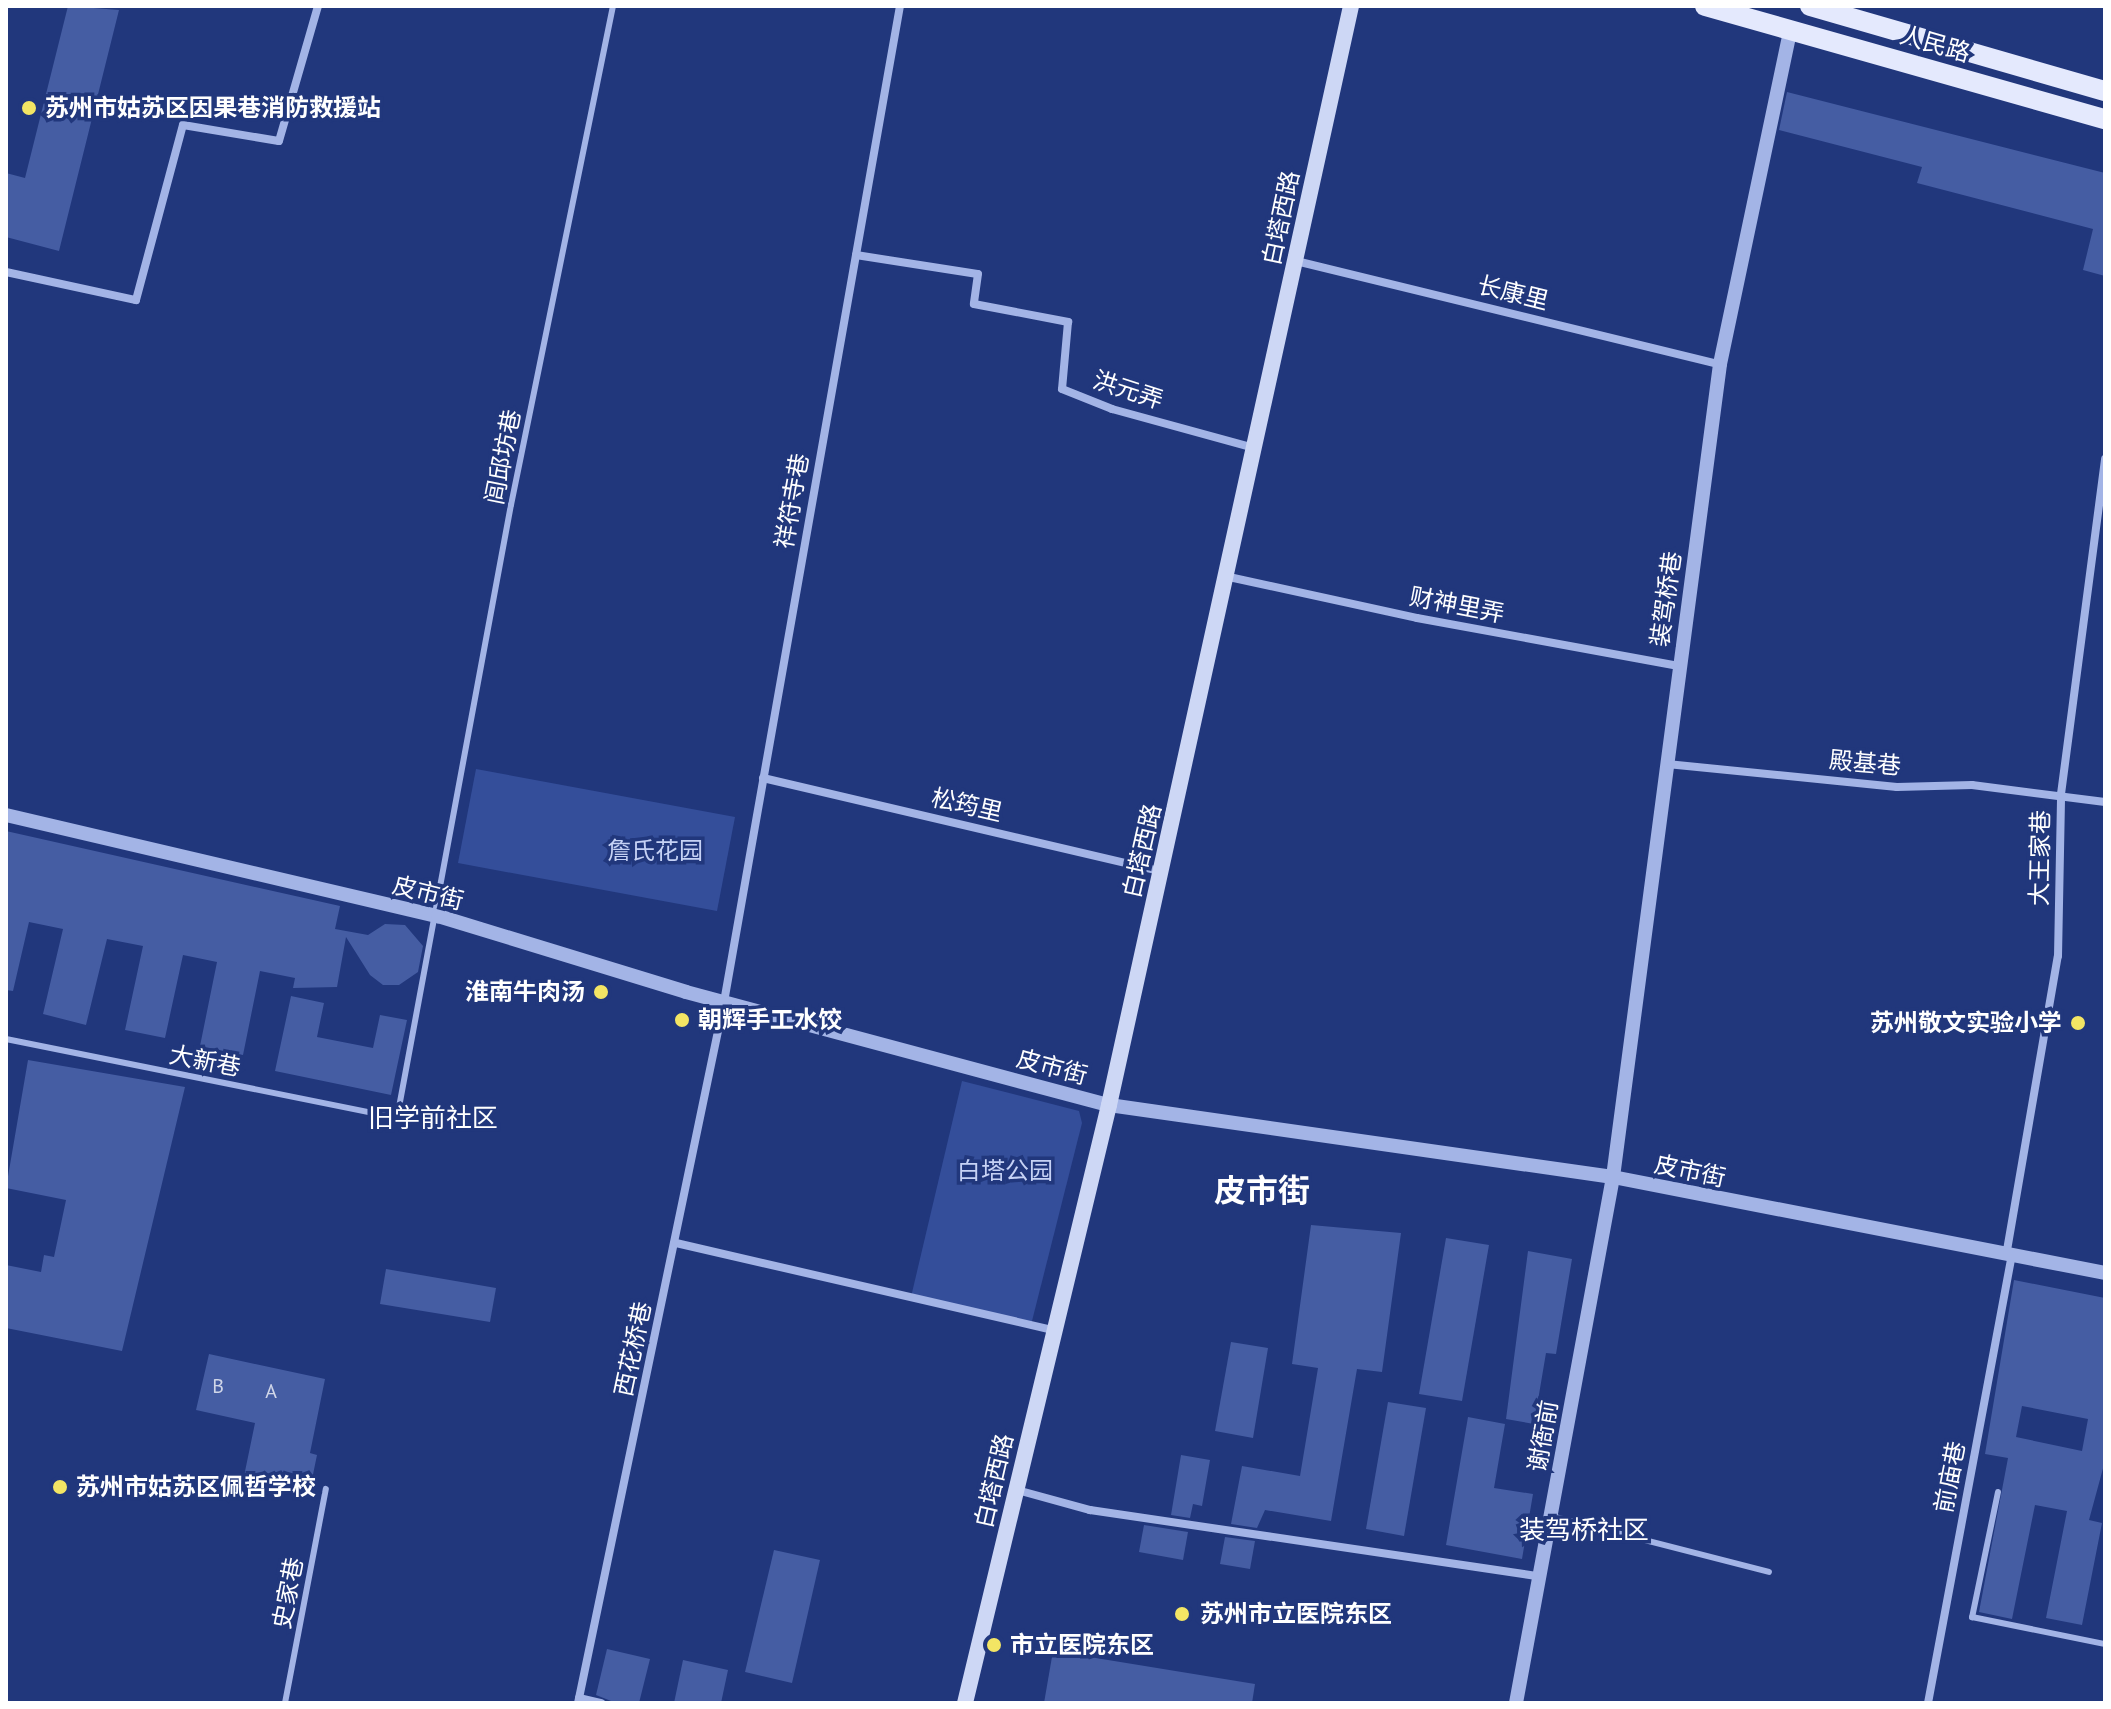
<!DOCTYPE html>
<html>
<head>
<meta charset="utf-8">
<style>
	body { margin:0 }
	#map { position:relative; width:2111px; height:1709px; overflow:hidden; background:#21377c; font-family:"PT Sans","Noto Sans SC",sans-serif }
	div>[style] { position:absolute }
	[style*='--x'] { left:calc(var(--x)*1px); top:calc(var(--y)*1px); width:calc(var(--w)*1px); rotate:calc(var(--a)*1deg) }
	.green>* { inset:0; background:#344e9a }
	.building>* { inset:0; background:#455da3 }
	.service>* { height:6px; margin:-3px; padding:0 3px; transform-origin:3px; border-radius:3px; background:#a3b4e6 }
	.minor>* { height:8px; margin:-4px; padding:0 4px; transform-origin:4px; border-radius:4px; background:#a3b4e6 }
	.tertiary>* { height:14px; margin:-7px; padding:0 7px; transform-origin:7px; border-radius:7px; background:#a3b4e6 }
	.secondary>* { height:16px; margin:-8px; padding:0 8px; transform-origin:8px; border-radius:8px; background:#cdd7f5 }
	.primary>* { height:20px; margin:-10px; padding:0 10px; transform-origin:10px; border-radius:10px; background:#e4e9fd }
	.dots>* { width:22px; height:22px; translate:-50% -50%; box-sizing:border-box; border:4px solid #21377c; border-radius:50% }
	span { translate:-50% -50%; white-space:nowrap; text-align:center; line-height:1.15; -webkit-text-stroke:7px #21377c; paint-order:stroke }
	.number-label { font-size:20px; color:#d0d6e8 }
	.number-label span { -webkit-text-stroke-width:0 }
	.street-label { font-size:24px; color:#fff }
	.poi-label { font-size:24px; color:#fff; font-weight:700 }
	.left { translate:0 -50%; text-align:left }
	.right { translate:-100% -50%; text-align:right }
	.park-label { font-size:24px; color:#c6d2f5 }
	.neighbourhood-label { font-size:26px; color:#fff }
	.district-label { font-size:32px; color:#fff; font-weight:700 }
	.frame { position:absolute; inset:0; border:8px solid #fff; pointer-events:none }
</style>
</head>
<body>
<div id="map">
	<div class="green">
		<div style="clip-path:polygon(476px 769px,735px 817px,717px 911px,458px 863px)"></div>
		<div style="clip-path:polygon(962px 1081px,1079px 1111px,1082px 1123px,1031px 1325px,911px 1297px)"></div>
	</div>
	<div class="building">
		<div style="clip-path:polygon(68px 6px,119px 10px,59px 251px,6px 237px,6px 173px,25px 178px)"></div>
		<div style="clip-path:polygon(1787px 92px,2105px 173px,2105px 276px,2083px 270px,2093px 229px,1917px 183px,1922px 167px,1779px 130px)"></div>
		<div style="clip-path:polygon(6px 831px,340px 906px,335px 929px,368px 935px,385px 924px,405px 925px,423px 946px,418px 972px,399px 985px,383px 985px,370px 975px,346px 937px,337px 987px,293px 988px,295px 978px,260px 971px,243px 1055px,200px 1046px,217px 962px,183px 955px,165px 1038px,125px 1030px,143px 946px,107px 939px,86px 1025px,43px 1014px,63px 929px,29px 922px,13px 991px,6px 990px)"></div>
		<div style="clip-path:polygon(291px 996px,324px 1003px,317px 1037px,373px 1048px,380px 1015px,407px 1020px,391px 1095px,275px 1071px)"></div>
		<div style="clip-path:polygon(28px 1060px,185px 1087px,122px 1351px,6px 1328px,6px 1265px,41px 1272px,44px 1255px,54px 1257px,66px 1200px,6px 1188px)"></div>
		<div style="clip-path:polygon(1311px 1225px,1401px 1233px,1382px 1372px,1357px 1369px,1331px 1521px,1265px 1510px,1257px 1528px,1231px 1524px,1242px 1466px,1300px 1476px,1318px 1368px,1292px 1364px)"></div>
		<div style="clip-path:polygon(1446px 1238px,1489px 1245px,1462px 1401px,1419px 1394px)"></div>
		<div style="clip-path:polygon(1528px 1251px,1572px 1259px,1556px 1354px,1546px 1353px,1534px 1424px,1506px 1419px)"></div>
		<div style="clip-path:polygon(386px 1269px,496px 1288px,490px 1322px,380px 1304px)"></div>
		<div style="clip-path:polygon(evenodd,2014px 1280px,2105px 1298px,2105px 1461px,2089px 1520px,2102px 1523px,2082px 1625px,2046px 1618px,2067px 1511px,2035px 1505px,2012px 1619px,1979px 1612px,2008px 1458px,1985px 1454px,2014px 1280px,2022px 1406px,2088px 1419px,2082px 1451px,2016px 1437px,2022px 1406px)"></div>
		<div style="clip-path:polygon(1231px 1342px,1268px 1348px,1253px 1438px,1215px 1431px)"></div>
		<div style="clip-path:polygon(209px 1354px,325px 1379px,310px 1453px,317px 1455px,309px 1494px,243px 1481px,255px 1423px,196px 1410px)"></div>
		<div style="clip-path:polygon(1388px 1402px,1426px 1408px,1404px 1536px,1366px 1529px)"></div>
		<div style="clip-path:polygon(1468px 1417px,1505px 1424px,1494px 1488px,1533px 1494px,1522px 1559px,1446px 1545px)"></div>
		<div style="clip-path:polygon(1181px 1455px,1210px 1460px,1202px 1506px,1193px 1504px,1190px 1518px,1171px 1515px)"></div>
		<div style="clip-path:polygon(1144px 1525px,1188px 1532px,1183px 1560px,1139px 1552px)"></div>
		<div style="clip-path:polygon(1225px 1537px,1255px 1541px,1250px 1569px,1220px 1564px)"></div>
		<div style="clip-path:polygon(774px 1550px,820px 1560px,792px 1683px,745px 1672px)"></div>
		<div style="clip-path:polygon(607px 1649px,650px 1659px,639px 1703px,616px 1703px,596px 1695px)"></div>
		<div style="clip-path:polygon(1053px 1651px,1255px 1684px,1252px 1703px,1044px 1703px)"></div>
		<div style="clip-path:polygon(683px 1660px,728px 1670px,721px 1703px,674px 1703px)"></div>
	</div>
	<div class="service">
		<div style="--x:6;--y:1039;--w:399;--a:11.4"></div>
		<div style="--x:397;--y:1118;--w:624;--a:-79.47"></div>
		<div style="--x:511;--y:505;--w:509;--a:-78.45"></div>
		<div style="--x:1998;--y:1492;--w:128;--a:101.7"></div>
		<div style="--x:1972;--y:1617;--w:136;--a:11.5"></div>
		<div style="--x:1551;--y:1516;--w:225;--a:14.4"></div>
		<div style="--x:285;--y:1703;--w:218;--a:-79.2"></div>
	</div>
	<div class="minor">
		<div style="--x:856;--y:255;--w:123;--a:8.9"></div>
		<div style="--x:978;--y:274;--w:30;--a:98"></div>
		<div style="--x:974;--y:304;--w:96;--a:10.8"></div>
		<div style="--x:1068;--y:322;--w:67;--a:95.1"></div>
		<div style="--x:1062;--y:389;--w:54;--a:21.8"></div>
		<div style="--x:1112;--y:409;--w:148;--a:15.3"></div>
		<div style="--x:1296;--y:261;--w:436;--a:13.7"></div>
		<div style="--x:6;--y:272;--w:133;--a:12.2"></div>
		<div style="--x:136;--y:300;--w:181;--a:-75"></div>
		<div style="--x:183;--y:125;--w:97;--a:9.5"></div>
		<div style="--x:279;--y:141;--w:141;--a:-73.9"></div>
		<div style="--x:1229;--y:577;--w:192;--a:12.3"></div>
		<div style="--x:1417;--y:618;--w:266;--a:10.4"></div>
		<div style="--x:1667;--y:764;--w:231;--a:5.7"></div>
		<div style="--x:1897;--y:787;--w:75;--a:-1.5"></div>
		<div style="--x:1972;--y:785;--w:134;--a:7.3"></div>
		<div style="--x:763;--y:778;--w:409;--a:13.2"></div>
		<div style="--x:676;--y:1243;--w:388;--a:13"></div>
		<div style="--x:2006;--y:1256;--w:304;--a:-80.2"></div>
		<div style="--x:2058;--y:956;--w:162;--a:-88.9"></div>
		<div style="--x:2061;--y:794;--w:338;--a:-82.5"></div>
		<div style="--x:1017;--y:1490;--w:76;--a:15.3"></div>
		<div style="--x:1090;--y:1510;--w:453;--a:8.4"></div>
		<div style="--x:579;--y:1698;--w:23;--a:13"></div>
		<div style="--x:578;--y:1703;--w:716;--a:-78.23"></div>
		<div style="--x:724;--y:1002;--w:1011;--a:-79.98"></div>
		<div style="--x:1928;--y:1703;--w:453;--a:-79.4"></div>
	</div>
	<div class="tertiary">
		<div style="--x:6;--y:815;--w:444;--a:13.2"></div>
		<div style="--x:438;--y:916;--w:259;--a:17"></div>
		<div style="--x:686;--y:992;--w:438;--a:15"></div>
		<div style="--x:1109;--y:1105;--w:509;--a:8.13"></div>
		<div style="--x:1613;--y:1177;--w:501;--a:11.04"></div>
		<div style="--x:1516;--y:1703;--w:535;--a:-79.55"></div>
		<div style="--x:1613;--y:1177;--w:820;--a:-82.5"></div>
		<div style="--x:1720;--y:364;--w:340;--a:-78.1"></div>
	</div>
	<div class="secondary">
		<div style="--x:965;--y:1703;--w:615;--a:-76.46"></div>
		<div style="--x:1109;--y:1105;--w:1125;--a:-77.58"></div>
	</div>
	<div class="primary">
		<div style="--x:1705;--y:6;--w:416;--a:15.8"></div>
		<div style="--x:1810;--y:6;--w:307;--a:16.1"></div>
	</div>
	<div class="dots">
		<div style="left:29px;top:108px;background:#f3e564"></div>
		<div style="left:601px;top:992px;background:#f3e564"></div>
		<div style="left:682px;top:1020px;background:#f3e564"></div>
		<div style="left:2078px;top:1023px;background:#f3e564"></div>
		<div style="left:60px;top:1487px;background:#f3e564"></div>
		<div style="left:1182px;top:1614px;background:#f3e564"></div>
		<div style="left:994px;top:1645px;background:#f3e564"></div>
	</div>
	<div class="number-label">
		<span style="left:218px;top:1386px">B</span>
		<span style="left:271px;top:1391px">A</span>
	</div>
	<div class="street-label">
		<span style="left:1935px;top:44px;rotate:16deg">人民路</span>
		<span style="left:1281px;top:218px;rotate:-78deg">白塔西路</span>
		<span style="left:1513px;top:293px;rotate:14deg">长康里</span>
		<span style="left:1128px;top:390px;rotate:18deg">洪元弄</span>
		<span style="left:503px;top:457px;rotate:-79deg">闾邱坊巷</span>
		<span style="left:792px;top:501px;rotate:-80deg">祥符寺巷</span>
		<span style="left:1666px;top:599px;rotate:-82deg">装驾桥巷</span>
		<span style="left:1457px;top:605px;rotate:11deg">财神里弄</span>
		<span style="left:1865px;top:763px;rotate:5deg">殿基巷</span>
		<span style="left:967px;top:805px;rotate:13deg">松筠里</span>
		<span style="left:1142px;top:851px;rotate:-77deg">白塔西路</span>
		<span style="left:2040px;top:858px;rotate:-89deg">大王家巷</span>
		<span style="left:428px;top:893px;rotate:14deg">皮市街</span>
		<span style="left:205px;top:1061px;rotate:11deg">大新巷</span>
		<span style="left:1052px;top:1067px;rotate:15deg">皮市街</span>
		<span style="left:1690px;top:1171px;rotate:12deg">皮市街</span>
		<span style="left:633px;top:1349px;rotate:-78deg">西花桥巷</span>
		<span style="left:1543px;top:1436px;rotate:-80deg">谢衙前</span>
		<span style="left:1950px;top:1477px;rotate:-79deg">前庙巷</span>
		<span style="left:994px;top:1481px;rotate:-77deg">白塔西路</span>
		<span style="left:288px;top:1593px;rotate:-79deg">史家巷</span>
	</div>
	<div class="poi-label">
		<span class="left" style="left:45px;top:108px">苏州市姑苏区因果巷消防救援站</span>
		<span class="right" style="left:585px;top:992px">淮南牛肉汤</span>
		<span class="left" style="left:698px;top:1020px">朝辉手工水饺</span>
		<span class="right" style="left:2062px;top:1023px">苏州敬文实验小学</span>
		<span class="left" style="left:76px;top:1487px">苏州市姑苏区佩哲学校</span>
		<span class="left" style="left:1200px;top:1614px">苏州市立医院东区</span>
		<span class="left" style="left:1010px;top:1645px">市立医院东区</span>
	</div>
	<div class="park-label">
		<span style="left:655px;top:851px">詹氏花园</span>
		<span style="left:1005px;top:1171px">白塔公园</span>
	</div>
	<div class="neighbourhood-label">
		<span style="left:433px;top:1118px">旧学前社区</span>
		<span style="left:1584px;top:1530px">装驾桥社区</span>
	</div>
	<div class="district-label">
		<span style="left:1262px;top:1190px">皮市街</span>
	</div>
	<div class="frame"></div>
</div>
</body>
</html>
